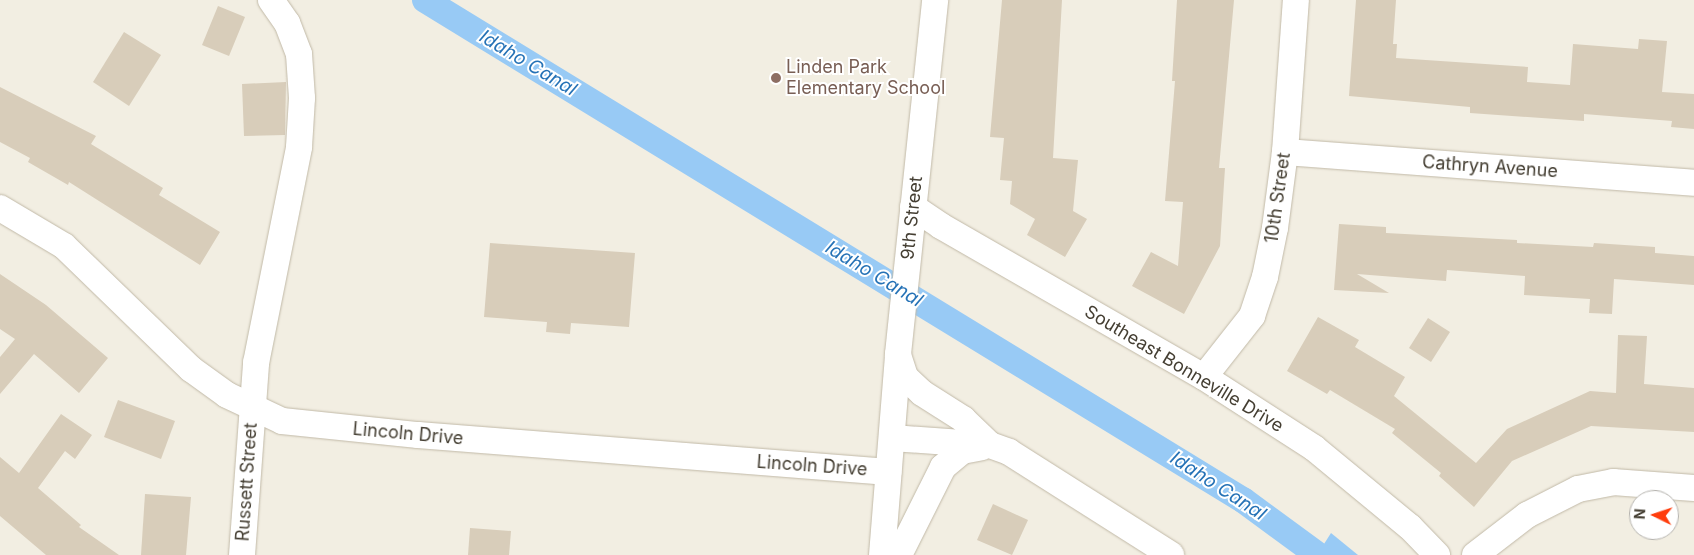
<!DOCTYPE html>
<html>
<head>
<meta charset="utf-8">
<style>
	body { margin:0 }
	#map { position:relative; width:1694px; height:555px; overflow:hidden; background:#f2eee2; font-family:Inter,sans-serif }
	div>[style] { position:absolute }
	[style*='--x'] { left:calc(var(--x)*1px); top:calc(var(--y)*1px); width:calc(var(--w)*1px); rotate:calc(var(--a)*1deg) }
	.water>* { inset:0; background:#98caf5 }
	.canal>* { height:26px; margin:-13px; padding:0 13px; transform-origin:13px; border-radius:13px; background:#98caf5 }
	.building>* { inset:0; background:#d8cdba }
	.roads { filter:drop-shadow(0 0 1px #c1b9a7) drop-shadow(0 0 1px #c1b9a7) }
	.minor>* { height:26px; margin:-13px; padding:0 13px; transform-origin:13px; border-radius:13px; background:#fff }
	.dots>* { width:14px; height:14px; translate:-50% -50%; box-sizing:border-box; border:2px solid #fff; border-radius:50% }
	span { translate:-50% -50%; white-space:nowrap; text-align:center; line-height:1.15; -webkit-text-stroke:4px #fff; paint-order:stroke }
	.education-label { font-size:18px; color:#785e54 }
	.left { translate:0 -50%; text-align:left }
	.street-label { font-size:18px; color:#443e32 }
	.water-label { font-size:19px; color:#2572b6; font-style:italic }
	.north { position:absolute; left:1629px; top:490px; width:50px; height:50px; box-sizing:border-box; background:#fff; border:1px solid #b4b2ad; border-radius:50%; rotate:274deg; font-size:14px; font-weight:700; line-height:20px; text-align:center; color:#443e32 }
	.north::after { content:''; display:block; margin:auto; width:18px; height:22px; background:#ff3d0c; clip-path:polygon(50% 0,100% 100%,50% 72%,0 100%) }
</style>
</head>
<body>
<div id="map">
	<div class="water">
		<div style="clip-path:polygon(1331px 533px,1358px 555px,1317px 555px)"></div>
	</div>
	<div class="canal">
		<div style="--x:425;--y:0;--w:959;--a:31.44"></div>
		<div style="--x:1243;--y:500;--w:93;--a:36.3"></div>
	</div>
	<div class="building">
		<div style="clip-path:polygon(1002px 0,1062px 0,1053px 158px,1078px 160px,1073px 211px,1087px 219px,1065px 257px,1027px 235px,1035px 219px,1010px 204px,1012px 181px,1000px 180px,1004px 138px,990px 137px)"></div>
		<div style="clip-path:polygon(1177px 0,1234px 0,1219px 168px,1225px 168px,1220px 246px,1184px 314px,1132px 286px,1151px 252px,1178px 266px,1183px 202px,1165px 201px,1175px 81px,1172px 81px)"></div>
		<div style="clip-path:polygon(1356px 0,1396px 0,1393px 44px,1397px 44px,1396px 58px,1528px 67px,1527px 82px,1570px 85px,1573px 44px,1638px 49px,1639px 39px,1667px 41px,1662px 92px,1694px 94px,1694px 129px,1671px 127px,1672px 121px,1584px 114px,1584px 121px,1470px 113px,1470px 107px,1349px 96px)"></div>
		<div style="clip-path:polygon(218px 6px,245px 17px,229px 56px,202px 45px)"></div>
		<div style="clip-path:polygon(124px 32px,161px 55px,129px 106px,93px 82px)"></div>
		<div style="clip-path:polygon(286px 82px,285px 135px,244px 136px,242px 84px)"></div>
		<div style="clip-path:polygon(0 87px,96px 136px,91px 144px,163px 188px,159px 195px,220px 232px,200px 265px,69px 182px,68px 185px,28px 162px,30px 158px,0 142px)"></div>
		<div style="clip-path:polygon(1339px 224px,1386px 227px,1386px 233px,1517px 240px,1517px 243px,1593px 247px,1594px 243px,1655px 247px,1655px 253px,1694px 256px,1694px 285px,1614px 279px,1612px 314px,1589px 313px,1590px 299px,1524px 295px,1525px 276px,1447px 270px,1446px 281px,1357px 274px,1389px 293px,1334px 290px)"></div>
		<div style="clip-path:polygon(490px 243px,635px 253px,629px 327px,571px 323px,570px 334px,546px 332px,547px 322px,484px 317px)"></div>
		<div style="clip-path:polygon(0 274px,46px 305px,108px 358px,79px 393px,34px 354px,0 394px,0 357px,15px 339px,0 329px)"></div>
		<div style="clip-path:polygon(1318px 317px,1359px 340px,1355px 347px,1405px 377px,1394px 396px,1476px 463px,1507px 429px,1590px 391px,1616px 393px,1618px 335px,1647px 336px,1644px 384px,1694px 388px,1694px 432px,1591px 426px,1512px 461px,1474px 507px,1439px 476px,1441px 473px,1392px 433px,1395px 429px,1330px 390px,1327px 394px,1287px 371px)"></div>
		<div style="clip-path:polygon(1428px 318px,1450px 332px,1431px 362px,1409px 348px)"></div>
		<div style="clip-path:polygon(118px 400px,175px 421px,161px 459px,104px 437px)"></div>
		<div style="clip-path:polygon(61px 414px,92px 435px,75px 459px,65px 451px,38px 488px,81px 525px,79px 527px,119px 555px,46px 555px,0 516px,0 457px,19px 473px)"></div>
		<div style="clip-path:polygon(145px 494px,191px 497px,186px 555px,141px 555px)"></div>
		<div style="clip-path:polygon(993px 504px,1028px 520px,1012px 555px,977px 540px)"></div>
		<div style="clip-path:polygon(470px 528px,511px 531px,509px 555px,468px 555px)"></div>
	</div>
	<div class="roads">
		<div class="minor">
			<div style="--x:1285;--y:152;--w:410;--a:4.3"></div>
			<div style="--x:913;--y:207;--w:34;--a:34"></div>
			<div style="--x:941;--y:226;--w:303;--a:29.9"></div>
			<div style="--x:1204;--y:377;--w:131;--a:32.8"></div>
			<div style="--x:1314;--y:448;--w:124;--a:39.5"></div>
			<div style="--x:1410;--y:527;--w:39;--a:46"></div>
			<div style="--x:0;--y:208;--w:74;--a:30.7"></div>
			<div style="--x:64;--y:246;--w:177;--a:44.1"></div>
			<div style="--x:191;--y:369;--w:44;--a:35.8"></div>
			<div style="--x:227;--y:395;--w:61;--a:25.3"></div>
			<div style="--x:282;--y:421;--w:137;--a:5.9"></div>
			<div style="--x:418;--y:435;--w:472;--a:4.5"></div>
			<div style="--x:898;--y:355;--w:23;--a:72"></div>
			<div style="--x:905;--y:377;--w:23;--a:43"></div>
			<div style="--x:922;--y:393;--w:49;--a:32.4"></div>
			<div style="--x:963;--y:419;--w:37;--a:44"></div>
			<div style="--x:1204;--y:377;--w:78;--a:-51.8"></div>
			<div style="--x:1252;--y:316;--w:41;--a:-71.6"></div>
			<div style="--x:1265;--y:277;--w:50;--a:-78.5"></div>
			<div style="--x:1275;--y:228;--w:77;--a:-82.5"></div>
			<div style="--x:1285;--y:152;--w:152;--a:-85.9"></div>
			<div style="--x:892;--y:438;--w:98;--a:4.1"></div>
			<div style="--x:990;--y:445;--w:20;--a:20"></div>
			<div style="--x:1009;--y:452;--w:192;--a:32.4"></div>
			<div style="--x:242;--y:555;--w:193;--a:-85.8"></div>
			<div style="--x:256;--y:363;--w:220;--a:-78.7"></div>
			<div style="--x:299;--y:147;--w:49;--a:-86.5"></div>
			<div style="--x:302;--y:98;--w:44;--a:-93.9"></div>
			<div style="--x:299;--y:54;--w:33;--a:-111"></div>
			<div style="--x:287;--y:23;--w:28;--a:-125"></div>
			<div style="--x:882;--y:555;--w:202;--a:-85.4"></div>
			<div style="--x:898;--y:354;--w:356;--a:-84"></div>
			<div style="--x:899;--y:555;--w:98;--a:-63.4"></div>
			<div style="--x:943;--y:467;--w:25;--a:-40"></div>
			<div style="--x:962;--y:451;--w:20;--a:-11"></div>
			<div style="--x:1475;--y:555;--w:66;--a:-37.6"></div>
			<div style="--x:1527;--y:515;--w:57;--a:-27"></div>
			<div style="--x:1578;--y:489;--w:36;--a:-11"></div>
			<div style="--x:1613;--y:482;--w:81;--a:4.2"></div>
		</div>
	</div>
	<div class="dots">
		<div style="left:776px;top:78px;background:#8d6e63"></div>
	</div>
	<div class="education-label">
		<span class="left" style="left:786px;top:78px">Linden Park<br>Elementary School</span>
	</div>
	<div class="street-label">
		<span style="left:1490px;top:167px;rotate:4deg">Cathryn Avenue</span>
		<span style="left:1278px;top:198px;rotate:-82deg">10th Street</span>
		<span style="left:912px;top:218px;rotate:-84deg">9th Street</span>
		<span style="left:1184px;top:369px;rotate:31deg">Southeast Bonneville Drive</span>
		<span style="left:408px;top:434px;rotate:5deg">Lincoln Drive</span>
		<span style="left:812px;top:466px;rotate:4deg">Lincoln Drive</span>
		<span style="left:247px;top:482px;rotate:-86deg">Russett Street</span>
	</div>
	<div class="water-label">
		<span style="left:528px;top:63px;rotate:31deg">Idaho Canal</span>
		<span style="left:874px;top:274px;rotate:31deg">Idaho Canal</span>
		<span style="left:1218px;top:486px;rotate:33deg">Idaho Canal</span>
	</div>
	<div class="north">N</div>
</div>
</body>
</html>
